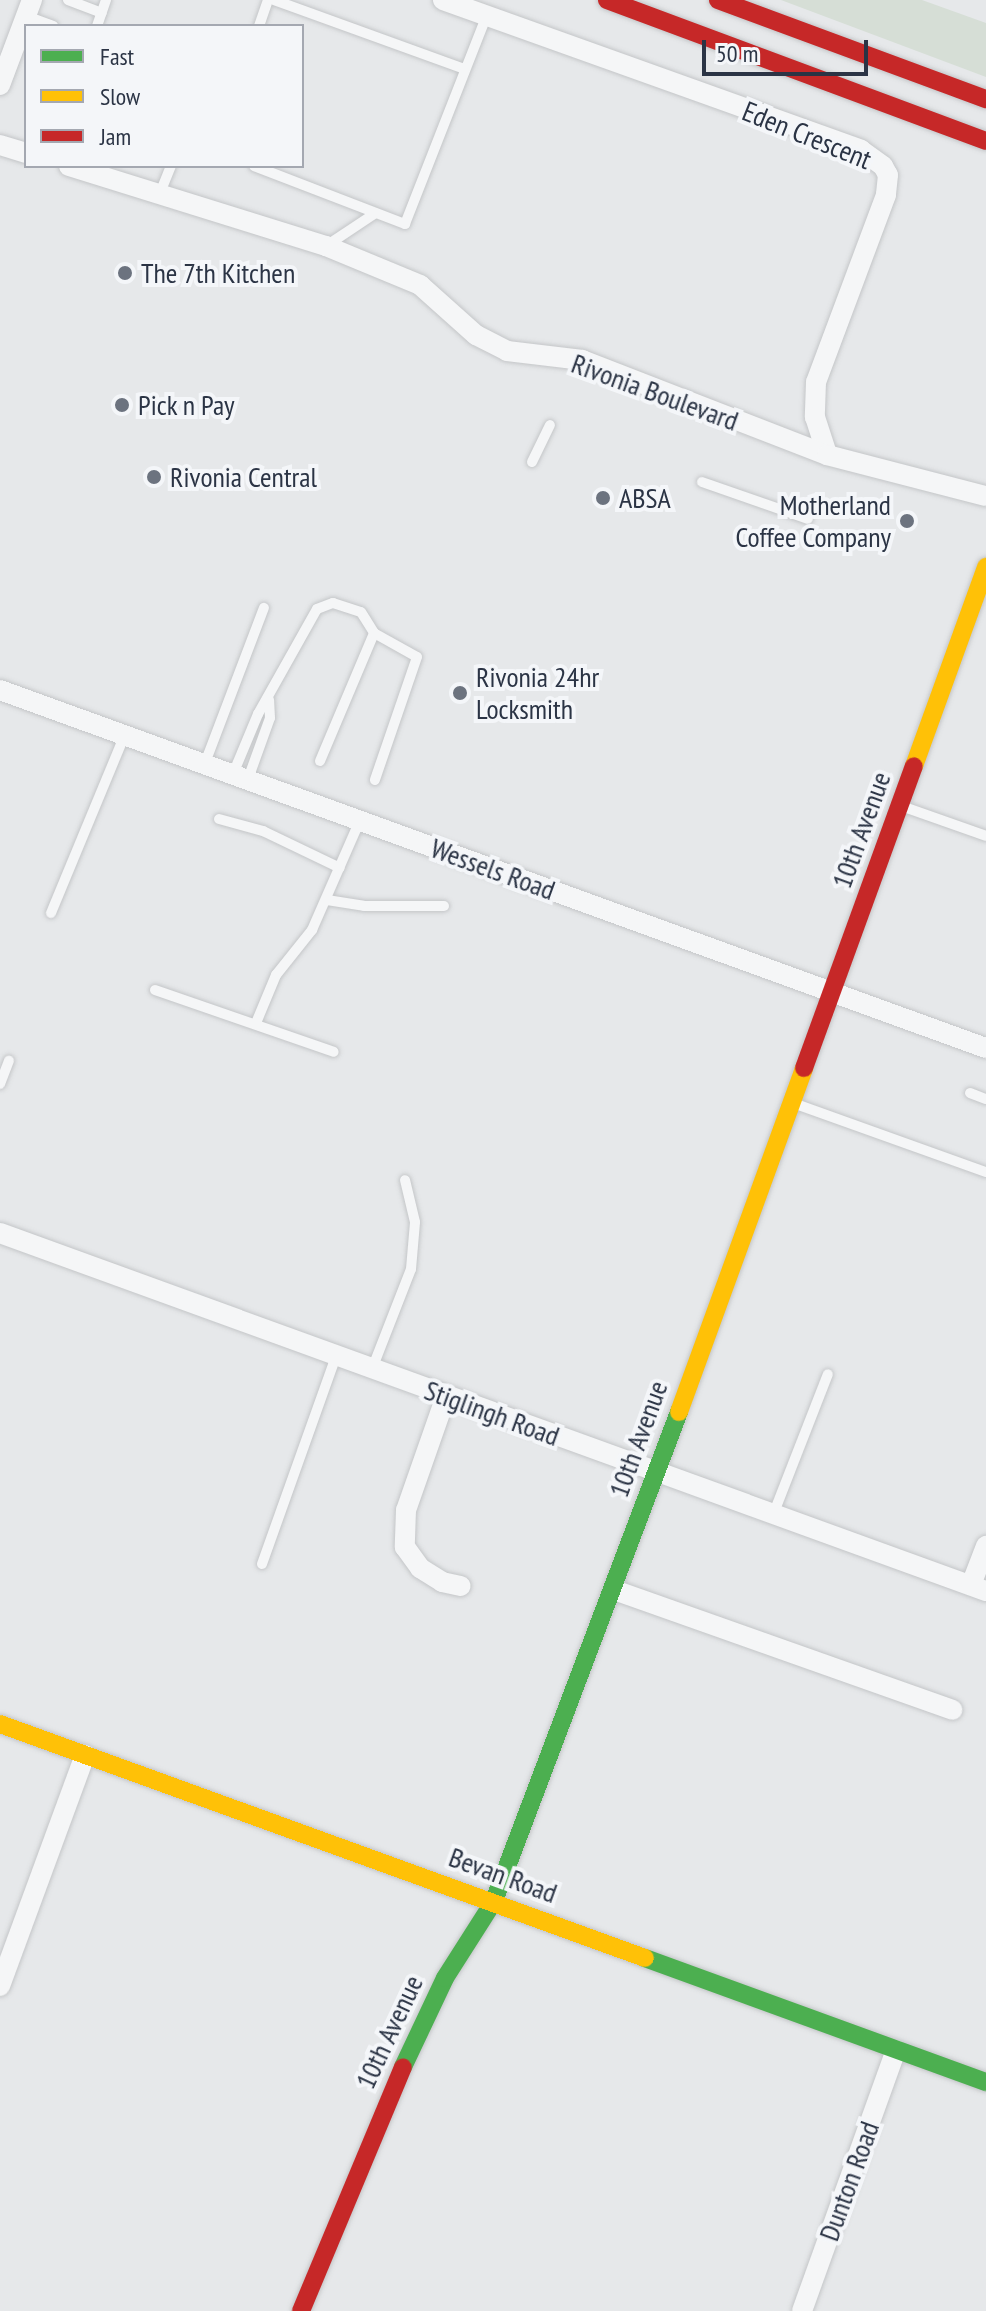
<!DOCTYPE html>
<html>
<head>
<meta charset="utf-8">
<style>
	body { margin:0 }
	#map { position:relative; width:986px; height:2311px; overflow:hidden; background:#e6e8ea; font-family:"PT Sans Narrow",sans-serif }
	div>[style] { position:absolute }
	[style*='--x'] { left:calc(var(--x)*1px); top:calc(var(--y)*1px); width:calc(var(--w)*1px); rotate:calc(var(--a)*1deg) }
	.green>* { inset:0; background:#d6ded6 }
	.roads { filter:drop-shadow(0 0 2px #c4c6c8) drop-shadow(0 0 2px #c4c6c8) }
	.lane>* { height:10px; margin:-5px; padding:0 5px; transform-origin:5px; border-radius:5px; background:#f5f6f7 }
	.street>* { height:20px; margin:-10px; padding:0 10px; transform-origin:10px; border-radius:10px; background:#f5f6f7 }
	.fast>* { height:18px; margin:-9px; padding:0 9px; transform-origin:9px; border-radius:9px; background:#4caf50 }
	.slow>* { height:18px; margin:-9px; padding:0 9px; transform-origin:9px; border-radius:9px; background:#ffc107 }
	.jam>* { height:18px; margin:-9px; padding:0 9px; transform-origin:9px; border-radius:9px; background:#c62828 }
	.dots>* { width:22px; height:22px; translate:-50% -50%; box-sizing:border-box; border:4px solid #f4f6f9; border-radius:50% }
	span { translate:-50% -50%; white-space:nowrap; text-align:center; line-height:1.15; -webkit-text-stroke:8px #f4f6f9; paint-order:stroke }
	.street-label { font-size:28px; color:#2b3445 }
	.poi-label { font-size:28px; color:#2b3445 }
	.left { translate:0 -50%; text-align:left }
	.right { translate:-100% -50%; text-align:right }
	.legend { position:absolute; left:24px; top:24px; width:280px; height:144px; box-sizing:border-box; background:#f4f6f9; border:2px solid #a4a8b1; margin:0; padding:10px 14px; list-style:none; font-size:24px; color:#2b3445 }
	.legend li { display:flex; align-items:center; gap:16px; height:40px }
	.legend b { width:40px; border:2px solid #a4a8b1 }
	.scale { position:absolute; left:702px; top:40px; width:166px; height:36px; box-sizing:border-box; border:4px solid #2b3445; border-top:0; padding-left:10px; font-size:24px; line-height:28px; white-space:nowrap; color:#2b3445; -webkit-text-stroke:6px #f4f6f9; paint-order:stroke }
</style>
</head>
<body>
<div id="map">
	<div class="green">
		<div style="clip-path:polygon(781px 0,922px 0,986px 23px,986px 77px)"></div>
	</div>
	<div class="roads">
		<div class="lane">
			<div style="--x:68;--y:0;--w:36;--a:21"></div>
			<div style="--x:274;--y:0;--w:203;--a:19.9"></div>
			<div style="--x:26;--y:16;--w:29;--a:20"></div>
			<div style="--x:97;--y:26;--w:28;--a:-71"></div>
			<div style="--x:259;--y:26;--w:28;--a:-71"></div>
			<div style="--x:254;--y:166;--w:162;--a:21"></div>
			<div style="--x:405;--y:224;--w:225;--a:-68.6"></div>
			<div style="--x:160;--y:193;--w:29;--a:-68"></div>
			<div style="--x:326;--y:246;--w:58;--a:-33.7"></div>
			<div style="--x:532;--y:462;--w:41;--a:-64.1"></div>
			<div style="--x:702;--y:482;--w:112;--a:19.2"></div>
			<div style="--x:320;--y:761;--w:139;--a:-67.1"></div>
			<div style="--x:205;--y:763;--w:166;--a:-69.2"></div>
			<div style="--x:233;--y:774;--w:65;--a:-67.4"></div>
			<div style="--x:258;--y:714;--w:120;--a:-60.7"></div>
			<div style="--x:317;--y:609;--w:17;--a:-21"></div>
			<div style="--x:333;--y:603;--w:29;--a:18"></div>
			<div style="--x:361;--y:612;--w:25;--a:58"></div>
			<div style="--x:374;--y:633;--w:49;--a:29.2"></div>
			<div style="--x:417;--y:657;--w:130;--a:108.9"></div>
			<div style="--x:248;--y:779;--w:65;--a:-70.2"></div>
			<div style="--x:270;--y:718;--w:18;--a:-93"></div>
			<div style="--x:901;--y:806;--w:90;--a:19.4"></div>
			<div style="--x:219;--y:819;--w:46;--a:15.3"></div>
			<div style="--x:263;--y:831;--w:85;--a:25.7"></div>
			<div style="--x:327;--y:900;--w:37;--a:9"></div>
			<div style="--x:364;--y:906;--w:80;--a:0"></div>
			<div style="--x:51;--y:913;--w:194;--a:-67.5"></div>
			<div style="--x:155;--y:990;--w:189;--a:19.1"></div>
			<div style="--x:256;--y:1023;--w:52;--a:-67.4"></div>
			<div style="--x:276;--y:975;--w:58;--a:-51.3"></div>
			<div style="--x:312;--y:930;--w:120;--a:-66.4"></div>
			<div style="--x:0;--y:1084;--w:25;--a:-69"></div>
			<div style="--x:970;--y:1093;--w:17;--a:21"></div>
			<div style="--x:793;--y:1103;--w:205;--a:19.7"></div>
			<div style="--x:372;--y:1369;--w:107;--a:-68.7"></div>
			<div style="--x:411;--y:1269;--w:47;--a:-85.1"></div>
			<div style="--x:415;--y:1222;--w:43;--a:-103.4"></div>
			<div style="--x:773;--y:1515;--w:151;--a:-68.7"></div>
			<div style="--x:262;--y:1564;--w:221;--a:-70.4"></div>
		</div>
		<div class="street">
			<div style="--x:443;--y:0;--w:444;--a:19.7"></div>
			<div style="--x:861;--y:150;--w:27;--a:36"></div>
			<div style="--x:883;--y:166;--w:10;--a:61"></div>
			<div style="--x:888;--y:175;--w:20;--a:96"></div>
			<div style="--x:886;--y:195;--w:200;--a:110.5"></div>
			<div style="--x:816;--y:382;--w:35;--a:92"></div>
			<div style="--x:815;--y:417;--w:40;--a:72"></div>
			<div style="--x:0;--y:85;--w:91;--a:-69.4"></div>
			<div style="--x:0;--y:145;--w:27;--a:17"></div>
			<div style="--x:69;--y:166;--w:269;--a:17.3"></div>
			<div style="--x:326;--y:246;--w:102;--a:22.5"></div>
			<div style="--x:420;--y:285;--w:75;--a:41.8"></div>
			<div style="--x:476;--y:335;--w:35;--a:27"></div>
			<div style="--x:507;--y:351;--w:76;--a:6.8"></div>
			<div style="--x:582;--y:360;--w:263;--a:21.2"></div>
			<div style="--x:827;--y:455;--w:164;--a:14.5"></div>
			<div style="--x:0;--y:690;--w:1049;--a:19.96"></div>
			<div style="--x:0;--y:1233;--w:1049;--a:19.96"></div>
			<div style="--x:446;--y:1396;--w:121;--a:109.3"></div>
			<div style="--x:406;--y:1510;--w:37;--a:92"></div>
			<div style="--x:405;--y:1547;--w:26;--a:54"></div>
			<div style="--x:420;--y:1568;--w:26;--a:32"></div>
			<div style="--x:442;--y:1582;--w:19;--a:12"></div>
			<div style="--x:971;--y:1585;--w:42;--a:-69"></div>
			<div style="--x:614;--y:1590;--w:359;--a:19.5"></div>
			<div style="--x:0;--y:1986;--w:246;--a:-69.8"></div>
			<div style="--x:802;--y:2311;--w:277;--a:-70.2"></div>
		</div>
		<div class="fast">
			<div style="--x:645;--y:1958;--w:363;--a:20"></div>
			<div style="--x:403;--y:2067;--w:98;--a:-64.7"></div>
			<div style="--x:445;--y:1978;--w:91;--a:-57.5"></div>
			<div style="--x:494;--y:1901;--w:523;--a:-69.28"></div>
		</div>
		<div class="slow">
			<div style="--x:914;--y:766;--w:212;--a:-70.1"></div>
			<div style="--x:679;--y:1412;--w:366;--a:-70"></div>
			<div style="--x:0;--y:1724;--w:686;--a:19.94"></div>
		</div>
		<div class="jam">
			<div style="--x:607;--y:0;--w:404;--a:20.4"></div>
			<div style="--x:718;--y:0;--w:286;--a:20.3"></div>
			<div style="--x:804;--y:1068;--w:321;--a:-70"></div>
			<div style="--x:301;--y:2311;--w:264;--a:-67.3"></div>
		</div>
	</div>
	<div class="dots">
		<div style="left:125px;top:273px;background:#6c737f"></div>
		<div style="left:122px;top:405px;background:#6c737f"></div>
		<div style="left:154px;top:477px;background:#6c737f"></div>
		<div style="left:603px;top:498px;background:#6c737f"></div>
		<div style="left:907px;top:521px;background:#6c737f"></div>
		<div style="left:460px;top:693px;background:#6c737f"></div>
	</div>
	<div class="street-label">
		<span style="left:807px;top:135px;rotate:22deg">Eden Crescent</span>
		<span style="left:655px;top:392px;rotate:20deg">Rivonia Boulevard</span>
		<span style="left:861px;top:830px;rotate:-70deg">10th Avenue</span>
		<span style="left:493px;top:869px;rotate:20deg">Wessels Road</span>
		<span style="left:492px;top:1413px;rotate:20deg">Stiglingh Road</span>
		<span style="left:638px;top:1439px;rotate:-70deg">10th Avenue</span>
		<span style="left:503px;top:1875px;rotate:20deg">Bevan Road</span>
		<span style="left:389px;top:2032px;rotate:-65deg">10th Avenue</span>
		<span style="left:849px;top:2181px;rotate:-70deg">Dunton Road</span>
	</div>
	<div class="poi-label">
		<span class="left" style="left:141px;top:273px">The 7th Kitchen</span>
		<span class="left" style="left:138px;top:405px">Pick n Pay</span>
		<span class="left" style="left:170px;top:477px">Rivonia Central</span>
		<span class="left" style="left:619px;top:498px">ABSA</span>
		<span class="right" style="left:891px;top:521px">Motherland<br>Coffee Company</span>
		<span class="left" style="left:476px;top:693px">Rivonia 24hr<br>Locksmith</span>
	</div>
	<ul class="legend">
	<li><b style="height:10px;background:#4caf50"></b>Fast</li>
	<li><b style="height:10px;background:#ffc107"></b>Slow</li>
	<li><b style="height:10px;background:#c62828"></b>Jam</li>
	</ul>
	<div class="scale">50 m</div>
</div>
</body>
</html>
